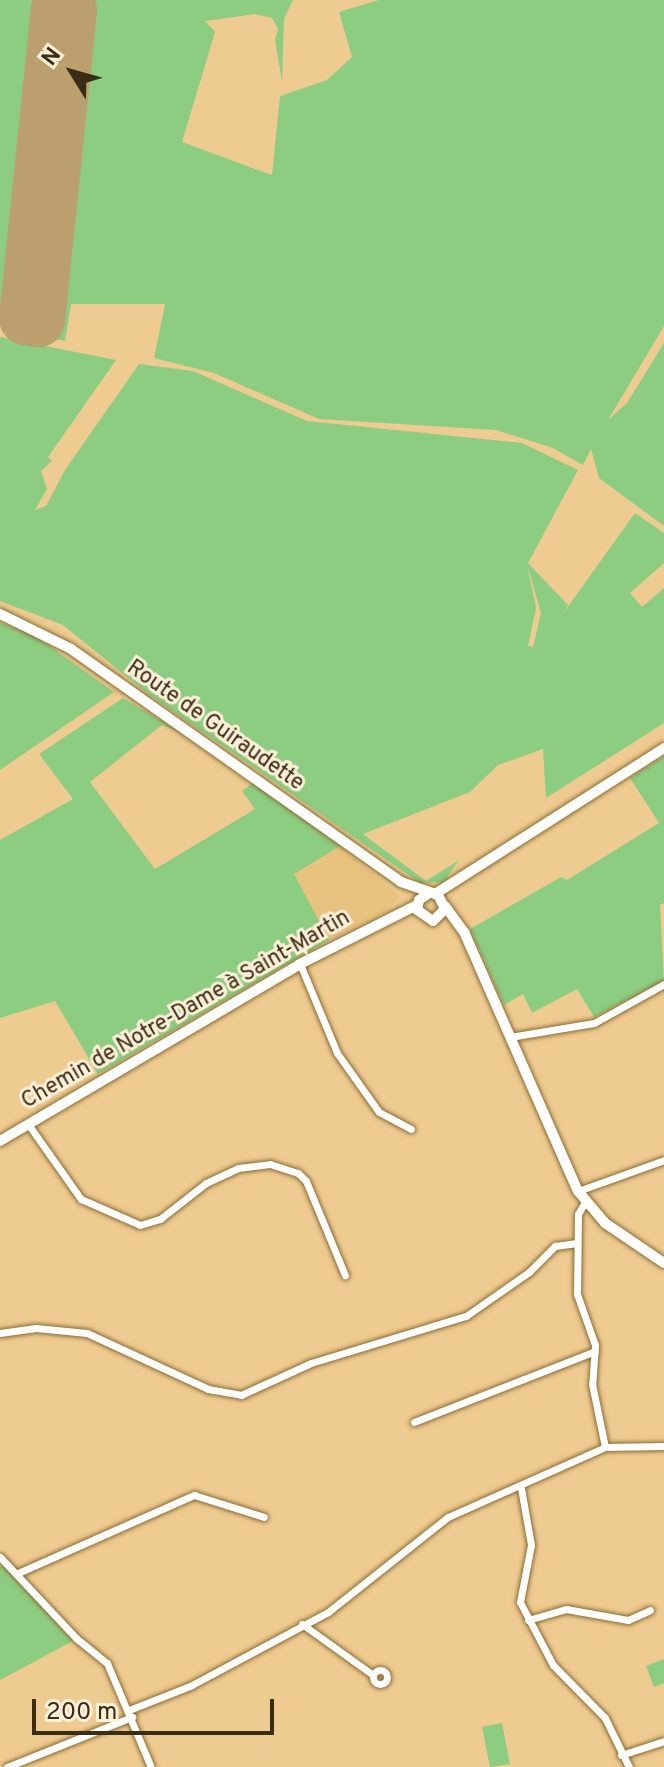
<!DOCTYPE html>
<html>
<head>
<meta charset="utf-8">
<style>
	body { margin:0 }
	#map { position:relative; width:664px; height:1767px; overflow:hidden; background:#eecb90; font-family:Overpass,sans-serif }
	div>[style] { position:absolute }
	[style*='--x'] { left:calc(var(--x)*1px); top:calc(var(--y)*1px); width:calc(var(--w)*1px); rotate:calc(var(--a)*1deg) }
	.built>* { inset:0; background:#e8c27f }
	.green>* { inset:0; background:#8dcd81 }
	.runway>* { height:54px; margin:-27px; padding:0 27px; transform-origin:27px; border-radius:27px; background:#bc9f6e }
	.roads { filter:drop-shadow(0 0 2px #8c6c33) drop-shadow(0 0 2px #8c6c33) }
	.street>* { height:7px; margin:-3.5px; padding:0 3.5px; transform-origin:3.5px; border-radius:3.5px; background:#fff }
	.street>.ring { margin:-3.5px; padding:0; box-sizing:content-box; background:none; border:7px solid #fff; border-radius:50% }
	.secondary>* { height:10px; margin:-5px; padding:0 5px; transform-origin:5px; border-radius:5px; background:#fff }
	span { translate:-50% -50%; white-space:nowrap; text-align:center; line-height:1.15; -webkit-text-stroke:6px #fdefd8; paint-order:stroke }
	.street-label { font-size:22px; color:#3a2d15 }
	.north { position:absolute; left:32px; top:32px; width:80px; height:80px; -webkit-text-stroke:6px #fdefd8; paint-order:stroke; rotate:307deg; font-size:22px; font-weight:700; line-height:32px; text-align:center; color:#3a2d15 }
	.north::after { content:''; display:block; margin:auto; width:28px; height:36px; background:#3a2d15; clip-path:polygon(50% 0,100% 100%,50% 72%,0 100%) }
	.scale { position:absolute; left:32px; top:1699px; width:242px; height:36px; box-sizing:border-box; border:4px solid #3a2d15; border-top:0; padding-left:10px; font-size:24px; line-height:28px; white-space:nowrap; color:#3a2d15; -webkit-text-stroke:6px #fdefd8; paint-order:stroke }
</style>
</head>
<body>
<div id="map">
	<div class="built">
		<div style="clip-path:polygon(340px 846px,400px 896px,389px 910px,329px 940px,293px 874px)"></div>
	</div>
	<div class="green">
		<div style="clip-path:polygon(0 0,293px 0,284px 19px,282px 81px,275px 40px,278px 29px,272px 18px,255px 14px,205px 21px,215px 32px,182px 142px,272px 175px,280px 96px,327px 80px,352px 57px,339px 12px,379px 0,664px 0,664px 326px,608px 420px,627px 403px,664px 343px,664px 526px,599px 478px,591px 449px,583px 465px,553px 448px,496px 430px,319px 419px,214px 373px,154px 358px,165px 304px,71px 304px,65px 341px,0 327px)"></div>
		<div style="clip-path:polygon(evenodd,0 337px,116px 360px,48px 457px,52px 461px,41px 471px,47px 489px,35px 510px,46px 506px,65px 470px,139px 364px,193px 371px,307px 421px,522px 443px,578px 470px,528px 563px,568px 605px,562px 615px,635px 513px,664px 533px,664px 563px,630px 593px,642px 607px,664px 588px,664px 723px,546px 798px,543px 749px,498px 765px,470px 792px,363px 834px,426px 881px,459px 860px,444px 882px,420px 883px,148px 694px,63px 625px,0 601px,0 337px,527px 564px,541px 613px,533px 647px,528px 646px,536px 608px,527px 564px)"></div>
		<div style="clip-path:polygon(0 623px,34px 635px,114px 692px,0 770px)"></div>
		<div style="clip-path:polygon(123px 698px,184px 734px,162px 725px,90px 782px,155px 869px,255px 809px,242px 791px,254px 782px,340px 846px,294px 874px,329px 940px,98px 1074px,55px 1001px,0 1018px,0 840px,73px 799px,39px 754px)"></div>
		<div style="clip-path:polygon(664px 756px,664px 903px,660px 905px,664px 981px,594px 1017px,577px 989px,532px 1013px,523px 994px,504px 1005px,470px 929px,561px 877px,567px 880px,659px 823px,630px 778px)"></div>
		<div style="clip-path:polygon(4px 1565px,73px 1641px,0 1680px,0 1567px)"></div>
		<div style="clip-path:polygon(664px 1659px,664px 1683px,654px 1687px,646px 1666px)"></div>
		<div style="clip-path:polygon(502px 1723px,510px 1764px,490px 1767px,482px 1727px)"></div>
	</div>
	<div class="runway">
		<div style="--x:58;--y:10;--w:12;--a:5"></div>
		<div style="--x:70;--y:11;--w:311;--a:95.9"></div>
		<div style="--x:38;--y:320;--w:12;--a:-171"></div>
		<div style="--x:26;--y:318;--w:310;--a:-84.1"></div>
	</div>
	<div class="roads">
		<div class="street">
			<div style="--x:300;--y:964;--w:96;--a:67.4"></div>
			<div style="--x:337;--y:1053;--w:72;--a:54.6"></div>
			<div style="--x:379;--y:1112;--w:36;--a:28"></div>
			<div style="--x:510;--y:1037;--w:85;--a:-9.5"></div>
			<div style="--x:594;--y:1023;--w:80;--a:-29.1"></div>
			<div style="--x:28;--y:1124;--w:92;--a:54.8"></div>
			<div style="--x:81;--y:1199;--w:64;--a:23.8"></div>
			<div style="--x:140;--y:1225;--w:21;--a:-17"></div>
			<div style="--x:160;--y:1219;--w:58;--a:-38"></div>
			<div style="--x:206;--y:1183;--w:35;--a:-25"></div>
			<div style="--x:238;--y:1168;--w:32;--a:-7"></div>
			<div style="--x:270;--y:1164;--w:29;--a:18"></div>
			<div style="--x:298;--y:1173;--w:11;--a:45"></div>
			<div style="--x:306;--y:1181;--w:102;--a:67.5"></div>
			<div style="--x:578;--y:1191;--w:91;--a:-19.8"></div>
			<div style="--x:585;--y:1202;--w:14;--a:120"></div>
			<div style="--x:578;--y:1214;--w:80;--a:90.7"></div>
			<div style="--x:577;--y:1294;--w:54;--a:70.6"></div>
			<div style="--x:595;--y:1345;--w:39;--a:94"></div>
			<div style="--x:592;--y:1384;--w:64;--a:78.3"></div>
			<div style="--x:0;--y:1333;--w:36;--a:-8"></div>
			<div style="--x:36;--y:1328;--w:51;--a:5.6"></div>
			<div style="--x:87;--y:1333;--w:133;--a:24.8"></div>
			<div style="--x:208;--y:1389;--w:34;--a:10"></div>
			<div style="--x:241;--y:1395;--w:77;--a:-24.6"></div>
			<div style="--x:311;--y:1363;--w:162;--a:-16.9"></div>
			<div style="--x:466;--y:1316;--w:77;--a:-34.9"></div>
			<div style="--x:529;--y:1272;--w:37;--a:-45"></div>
			<div style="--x:555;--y:1246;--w:22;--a:-8"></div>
			<div style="--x:414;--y:1422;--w:194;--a:-21.4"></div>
			<div style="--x:605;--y:1447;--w:59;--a:-1"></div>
			<div style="--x:521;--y:1488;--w:58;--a:80"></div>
			<div style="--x:531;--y:1545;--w:58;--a:100.9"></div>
			<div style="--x:520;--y:1602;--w:71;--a:62.4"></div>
			<div style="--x:553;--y:1665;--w:74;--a:45.5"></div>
			<div style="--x:605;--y:1718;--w:55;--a:63.9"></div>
			<div style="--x:0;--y:1557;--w:111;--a:46.8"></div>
			<div style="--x:76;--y:1638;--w:40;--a:39"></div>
			<div style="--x:107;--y:1663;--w:113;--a:67.1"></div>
			<div style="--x:18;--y:1573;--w:193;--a:-23.9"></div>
			<div style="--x:194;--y:1495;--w:73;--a:17.4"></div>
			<div style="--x:528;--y:1620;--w:40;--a:-16"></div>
			<div style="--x:566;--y:1609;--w:63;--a:10.1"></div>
			<div style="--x:628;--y:1620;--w:24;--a:-24"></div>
			<div style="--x:302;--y:1624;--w:87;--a:35.7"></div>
			<div class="ring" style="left:373px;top:1670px;width:7px;height:7px"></div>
			<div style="--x:129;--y:1710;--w:66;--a:-21.5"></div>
			<div style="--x:190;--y:1686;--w:157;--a:-28.2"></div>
			<div style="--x:328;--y:1612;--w:153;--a:-38.4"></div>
			<div style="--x:448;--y:1517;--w:172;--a:-24"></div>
			<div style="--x:621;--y:1755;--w:45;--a:-18"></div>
			<div style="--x:7;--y:1767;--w:135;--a:-21.8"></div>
		</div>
		<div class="secondary">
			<div style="--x:0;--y:614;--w:79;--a:26.2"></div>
			<div style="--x:71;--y:649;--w:404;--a:35.2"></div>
			<div style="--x:401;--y:882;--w:39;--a:19"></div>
			<div style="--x:438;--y:895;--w:16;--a:63"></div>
			<div style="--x:445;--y:909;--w:17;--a:135"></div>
			<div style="--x:433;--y:921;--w:19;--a:-145"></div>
			<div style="--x:417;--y:910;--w:10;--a:-79"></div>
			<div style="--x:419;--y:900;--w:12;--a:-35"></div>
			<div style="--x:435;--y:894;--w:272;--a:-32.5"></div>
			<div style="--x:445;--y:906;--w:34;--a:54"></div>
			<div style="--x:465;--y:934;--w:281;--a:66.3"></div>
			<div style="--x:578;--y:1191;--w:42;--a:49.8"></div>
			<div style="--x:605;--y:1223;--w:71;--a:34.1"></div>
			<div style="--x:0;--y:1141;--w:348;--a:-30.5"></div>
			<div style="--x:300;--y:964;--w:131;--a:-26.8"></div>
		</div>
	</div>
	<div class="street-label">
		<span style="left:215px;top:726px;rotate:35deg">Route de Guiraudette</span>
		<span style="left:186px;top:1010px;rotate:-30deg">Chemin de Notre-Dame à Saint-Martin</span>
	</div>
	<div class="north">N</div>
	<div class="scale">200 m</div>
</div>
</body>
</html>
